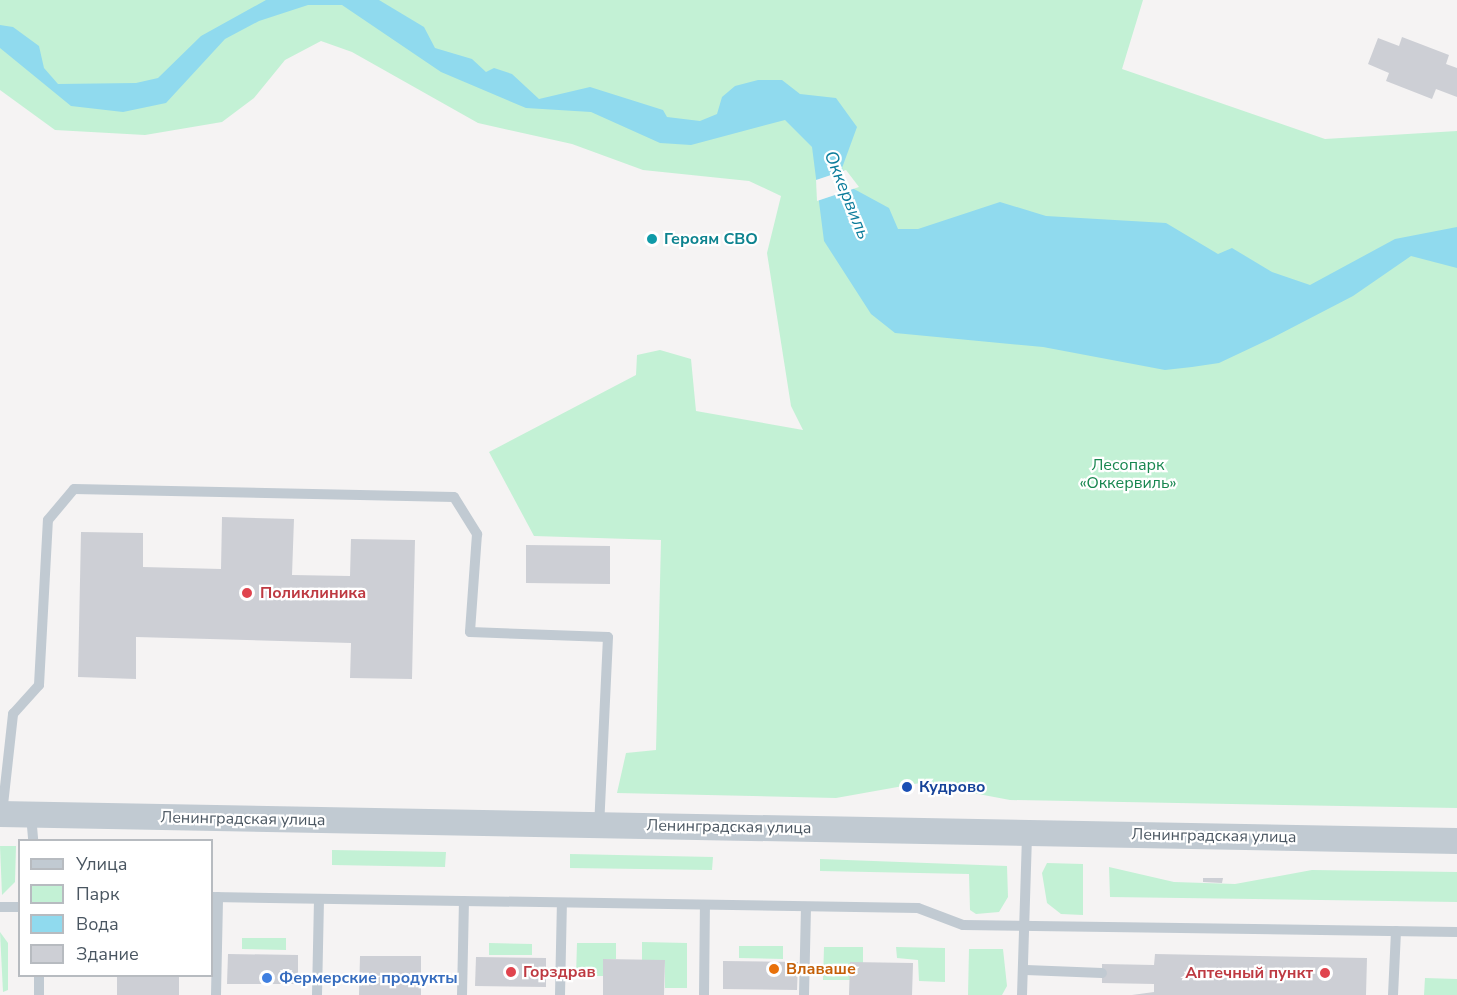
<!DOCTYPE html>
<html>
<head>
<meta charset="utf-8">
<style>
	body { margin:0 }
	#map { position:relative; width:1457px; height:995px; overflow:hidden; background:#f5f3f3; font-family:"Nunito Sans",sans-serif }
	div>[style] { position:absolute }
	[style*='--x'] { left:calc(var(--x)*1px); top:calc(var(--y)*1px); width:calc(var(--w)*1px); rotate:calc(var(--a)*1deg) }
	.green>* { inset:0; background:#c3f1d5 }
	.water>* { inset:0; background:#90daee }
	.pier>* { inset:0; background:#f5f3f3 }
	.building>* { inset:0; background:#cdcfd5 }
	.service>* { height:10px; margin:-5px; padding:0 5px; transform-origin:5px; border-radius:5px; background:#c1cad2 }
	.tertiary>* { height:26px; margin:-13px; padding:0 13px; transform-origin:13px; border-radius:13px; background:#c1cad2 }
	.dots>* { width:16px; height:16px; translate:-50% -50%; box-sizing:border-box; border:3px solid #fff; border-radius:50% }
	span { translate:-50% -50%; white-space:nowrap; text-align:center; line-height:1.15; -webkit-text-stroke:4.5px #fff; paint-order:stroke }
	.culture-label { font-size:16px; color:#0d838f; font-weight:700 }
	.left { translate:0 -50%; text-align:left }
	.park-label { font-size:16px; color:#17864f }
	.health-label { font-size:16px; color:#be3a42; font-weight:700 }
	.right { translate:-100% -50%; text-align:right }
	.transit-label { font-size:16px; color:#164399; font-weight:700 }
	.street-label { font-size:16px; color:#4a5661 }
	.food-label { font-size:16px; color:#c56008; font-weight:700 }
	.shop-label { font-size:16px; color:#366cbe; font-weight:700 }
	.water-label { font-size:18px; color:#0c7c9b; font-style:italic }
	.legend { position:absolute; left:18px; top:839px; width:195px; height:138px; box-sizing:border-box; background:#fff; border:2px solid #b7bbc0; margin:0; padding:8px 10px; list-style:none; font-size:18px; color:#4a5661 }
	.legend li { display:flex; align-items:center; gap:12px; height:30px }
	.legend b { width:30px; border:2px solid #b7bbc0 }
</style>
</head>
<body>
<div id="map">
	<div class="green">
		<div style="clip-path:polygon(0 0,1143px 0,1122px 69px,1325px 139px,1457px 131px,1457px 808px,1010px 800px,920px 783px,836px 798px,617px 793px,626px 753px,656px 750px,661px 540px,534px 536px,489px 452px,636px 375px,637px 355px,660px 350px,691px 359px,696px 411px,803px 430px,791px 406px,767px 253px,781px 196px,749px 181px,643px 170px,572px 144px,478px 123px,352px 52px,321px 41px,285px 60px,254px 98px,222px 122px,145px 135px,55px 130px,0 90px)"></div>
		<div style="clip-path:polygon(0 846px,16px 846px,15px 882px,2px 895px)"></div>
		<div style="clip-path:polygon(332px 850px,446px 852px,445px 867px,332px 865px)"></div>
		<div style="clip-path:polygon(570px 854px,713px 857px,712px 870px,570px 868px)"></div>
		<div style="clip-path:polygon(820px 859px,1007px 866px,1008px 897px,999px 912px,976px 914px,970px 910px,969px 874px,820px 871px)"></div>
		<div style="clip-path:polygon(1047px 863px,1083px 864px,1083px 915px,1061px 914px,1047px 903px,1042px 873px)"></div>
		<div style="clip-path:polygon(1109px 867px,1174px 882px,1235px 884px,1312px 870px,1457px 872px,1457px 902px,1110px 897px)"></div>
		<div style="clip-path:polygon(0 932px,8px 943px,8px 990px,3px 992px)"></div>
		<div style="clip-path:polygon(242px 938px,286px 938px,286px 950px,242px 949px)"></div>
		<div style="clip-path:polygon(642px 942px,687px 943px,687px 988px,665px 988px,665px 960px,642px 960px)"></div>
		<div style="clip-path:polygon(489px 943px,532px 944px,532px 955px,489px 955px)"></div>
		<div style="clip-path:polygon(577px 943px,616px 943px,616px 959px,603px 959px,603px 976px,576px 976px)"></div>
		<div style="clip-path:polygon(739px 946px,783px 946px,783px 959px,739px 958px)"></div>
		<div style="clip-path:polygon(824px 947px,863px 947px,863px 963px,850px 963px,850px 980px,823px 980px)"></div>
		<div style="clip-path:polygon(896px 947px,945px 948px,945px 982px,919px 981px,918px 960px,897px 958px)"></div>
		<div style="clip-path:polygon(969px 949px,1003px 949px,1007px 986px,1002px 995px,968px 995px)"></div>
		<div style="clip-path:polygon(1425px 978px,1457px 979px,1457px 995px,1424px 995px)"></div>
	</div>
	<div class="water">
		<div style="clip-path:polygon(266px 0,379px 0,424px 27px,435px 48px,472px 59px,486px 72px,494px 68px,512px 74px,539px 99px,590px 87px,663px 110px,667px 117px,700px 121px,717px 114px,722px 97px,735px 86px,758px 80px,782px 80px,800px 94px,836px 98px,857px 127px,842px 168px,854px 189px,889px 208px,898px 229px,918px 229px,1000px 202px,1046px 216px,1166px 223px,1218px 254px,1232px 248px,1272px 272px,1310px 285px,1395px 239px,1457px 227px,1457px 268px,1411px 256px,1353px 296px,1274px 337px,1219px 363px,1192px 367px,1165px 370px,1043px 347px,895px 333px,871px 314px,824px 241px,812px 147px,785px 120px,691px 145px,660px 143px,591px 112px,526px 108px,441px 72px,342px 5px,308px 5px,259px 21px,225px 39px,166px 103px,123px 112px,71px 106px,0 48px,0 25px,13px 27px,39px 46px,44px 68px,58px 84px,136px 83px,158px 78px,201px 36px)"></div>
	</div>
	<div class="pier">
		<div style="clip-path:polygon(846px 170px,859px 187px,817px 201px,816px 180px)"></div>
	</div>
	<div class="building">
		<div style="clip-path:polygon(1402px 37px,1449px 55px,1446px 64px,1457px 68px,1457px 97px,1436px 89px,1432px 99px,1386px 81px,1389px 73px,1368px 64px,1378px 38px,1399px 46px)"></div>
		<div style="clip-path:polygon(222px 517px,294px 519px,292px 575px,350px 576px,351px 539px,415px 540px,412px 679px,350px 678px,351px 643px,136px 637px,136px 679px,78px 677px,81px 532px,143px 533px,143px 567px,221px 569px)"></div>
		<div style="clip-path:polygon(526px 545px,610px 546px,610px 584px,526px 583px)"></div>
		<div style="clip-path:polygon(1203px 878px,1223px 878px,1222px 883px,1203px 882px)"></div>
		<div style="clip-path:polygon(228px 954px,298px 955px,298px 984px,227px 984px)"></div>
		<div style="clip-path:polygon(1155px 954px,1367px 958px,1366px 995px,1132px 995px,1154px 992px,1154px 984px,1102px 983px,1102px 964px,1154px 965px)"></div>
		<div style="clip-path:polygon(360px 956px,421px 956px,421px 995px,359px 995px)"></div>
		<div style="clip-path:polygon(476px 957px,546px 958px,546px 987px,475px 986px)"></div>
		<div style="clip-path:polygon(603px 959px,665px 960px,664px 995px,603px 995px)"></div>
		<div style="clip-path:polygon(723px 961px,798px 962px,797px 990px,723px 989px)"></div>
		<div style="clip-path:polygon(850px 962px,913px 963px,912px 995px,849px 995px)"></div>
		<div style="clip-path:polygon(117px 976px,179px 976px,179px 995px,117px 995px)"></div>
	</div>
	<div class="service">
		<div style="--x:2;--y:814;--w:101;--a:-83.7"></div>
		<div style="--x:13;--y:714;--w:39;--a:-48"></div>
		<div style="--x:39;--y:685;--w:165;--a:-86.9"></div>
		<div style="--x:48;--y:520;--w:40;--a:-50"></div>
		<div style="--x:74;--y:489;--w:380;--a:1.2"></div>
		<div style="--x:454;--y:497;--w:44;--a:58.1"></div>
		<div style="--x:477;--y:534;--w:98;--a:94.1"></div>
		<div style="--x:470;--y:632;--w:138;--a:2.1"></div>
		<div style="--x:608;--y:637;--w:188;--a:92.7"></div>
		<div style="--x:31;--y:815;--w:25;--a:85"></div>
		<div style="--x:212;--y:897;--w:706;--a:0.89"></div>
		<div style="--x:918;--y:908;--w:48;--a:20.7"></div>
		<div style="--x:963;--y:925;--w:494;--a:0.8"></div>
		<div style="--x:0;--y:907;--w:20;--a:0"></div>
		<div style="--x:1026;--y:970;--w:76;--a:2.3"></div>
		<div style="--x:39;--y:995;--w:19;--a:-90"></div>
		<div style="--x:216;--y:995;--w:98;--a:-88.8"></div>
		<div style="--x:317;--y:995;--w:96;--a:-88.8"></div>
		<div style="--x:462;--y:995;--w:94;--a:-88.8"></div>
		<div style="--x:560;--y:995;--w:92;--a:-88.8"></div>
		<div style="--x:704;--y:995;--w:90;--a:-89.4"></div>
		<div style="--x:804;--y:995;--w:88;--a:-88.7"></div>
		<div style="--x:1022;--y:995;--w:162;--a:-88.2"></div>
		<div style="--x:1393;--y:995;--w:64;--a:-87.3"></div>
	</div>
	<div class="tertiary">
		<div style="--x:0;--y:814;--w:1457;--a:1.06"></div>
	</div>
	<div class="dots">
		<div style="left:652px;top:239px;background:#0f9aa8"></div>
		<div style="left:247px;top:593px;background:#e0444e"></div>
		<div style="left:907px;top:787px;background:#1a4fb4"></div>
		<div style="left:774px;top:969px;background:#e8710a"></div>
		<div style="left:511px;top:972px;background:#e0444e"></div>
		<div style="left:1325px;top:973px;background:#e0444e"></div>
		<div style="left:267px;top:978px;background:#3f7fe0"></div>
	</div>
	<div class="culture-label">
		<span class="left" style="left:664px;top:239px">Героям СВО</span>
	</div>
	<div class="park-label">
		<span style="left:1128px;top:474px">Лесопарк<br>«Оккервиль»</span>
	</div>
	<div class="health-label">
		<span class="left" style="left:260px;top:593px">Поликлиника</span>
		<span class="left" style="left:523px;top:972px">Горздрав</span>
		<span class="right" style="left:1313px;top:973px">Аптечный пункт</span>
	</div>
	<div class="transit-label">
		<span class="left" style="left:919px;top:787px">Кудрово</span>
	</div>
	<div class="street-label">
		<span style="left:243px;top:819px;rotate:1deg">Ленинградская улица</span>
		<span style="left:729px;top:827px;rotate:1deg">Ленинградская улица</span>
		<span style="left:1214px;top:836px;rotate:1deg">Ленинградская улица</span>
	</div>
	<div class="food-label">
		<span class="left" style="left:786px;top:969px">Влаваше</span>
	</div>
	<div class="shop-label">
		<span class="left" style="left:279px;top:978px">Фермерские продукты</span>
	</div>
	<div class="water-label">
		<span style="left:847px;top:195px;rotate:68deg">Оккервиль</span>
	</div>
	<ul class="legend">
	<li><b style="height:8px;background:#c1cad2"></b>Улица</li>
	<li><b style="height:16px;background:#c3f1d5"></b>Парк</li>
	<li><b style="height:16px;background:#90daee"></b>Вода</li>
	<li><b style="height:16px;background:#cdcfd5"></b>Здание</li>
	</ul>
</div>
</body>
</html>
